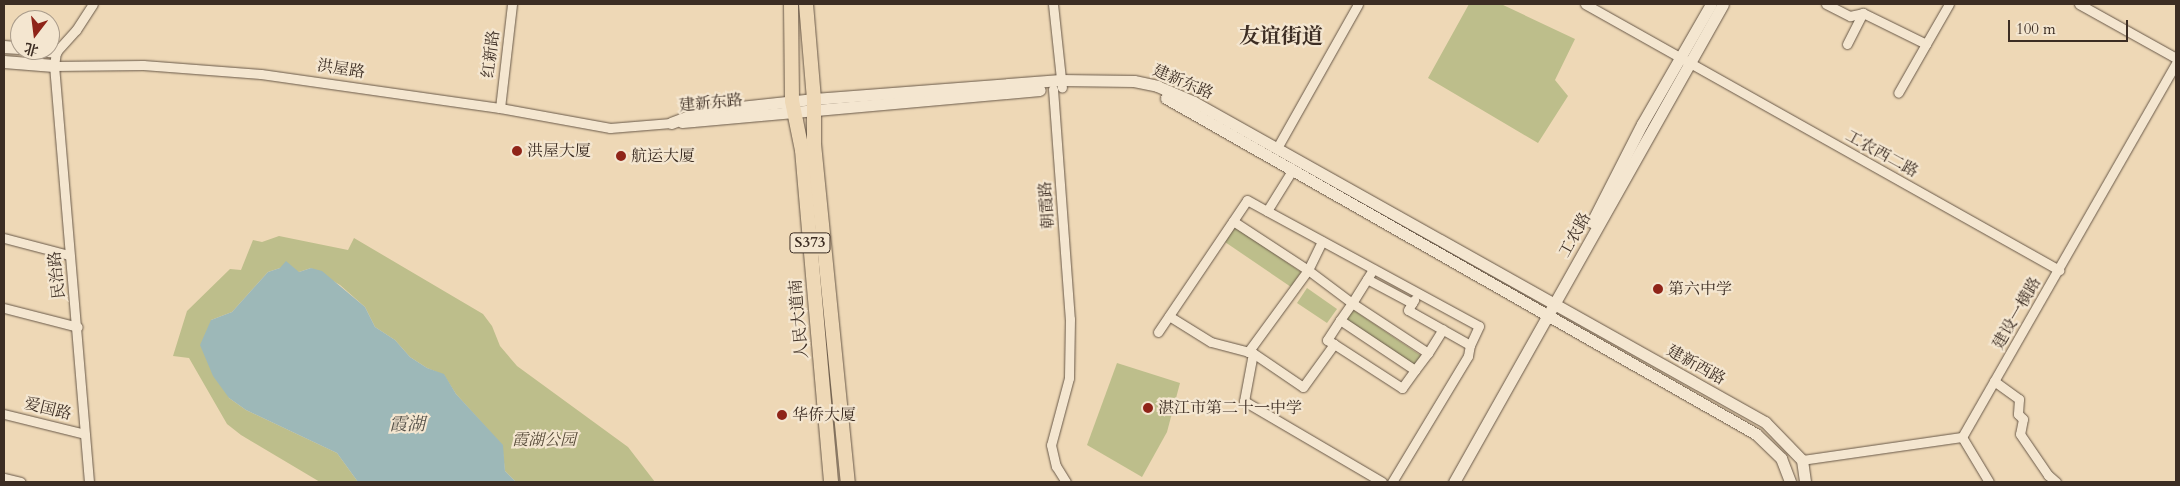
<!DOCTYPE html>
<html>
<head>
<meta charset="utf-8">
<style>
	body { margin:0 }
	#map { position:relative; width:2180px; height:486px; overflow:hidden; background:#eed8b6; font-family:Cardo,"Noto Serif SC",serif }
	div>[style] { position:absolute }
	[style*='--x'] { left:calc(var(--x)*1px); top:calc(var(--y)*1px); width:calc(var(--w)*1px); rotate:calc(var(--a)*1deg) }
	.green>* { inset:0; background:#bdbe8b }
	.water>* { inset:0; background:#9db8b8 }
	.roads { filter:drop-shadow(0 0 1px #685848) drop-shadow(0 0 1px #685848) }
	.minor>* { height:9px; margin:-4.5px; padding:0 4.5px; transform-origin:4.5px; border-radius:4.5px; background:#f4e6d0 }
	.tertiary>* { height:11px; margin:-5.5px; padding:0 5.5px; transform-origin:5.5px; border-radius:5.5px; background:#f4e6d0 }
	.secondary>* { height:12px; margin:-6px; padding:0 6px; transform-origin:6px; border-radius:6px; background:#f4e6d0 }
	.primary>* { height:14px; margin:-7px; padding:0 7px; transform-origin:7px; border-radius:7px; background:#eed8b6 }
	.dots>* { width:14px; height:14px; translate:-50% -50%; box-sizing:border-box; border:2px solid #f4e6d0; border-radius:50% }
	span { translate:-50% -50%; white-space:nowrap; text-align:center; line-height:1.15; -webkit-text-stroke:4.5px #f4e6d0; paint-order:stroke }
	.shield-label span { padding:1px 4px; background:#f4e6d0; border:1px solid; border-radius:4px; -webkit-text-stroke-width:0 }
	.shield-label { font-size:15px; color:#3c2d23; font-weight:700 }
	.street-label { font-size:16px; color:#3c2d23 }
	.poi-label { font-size:16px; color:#3c2d23 }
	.left { translate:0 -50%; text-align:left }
	.park-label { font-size:16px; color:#564a38; font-style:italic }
	.water-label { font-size:18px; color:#545048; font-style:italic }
	.district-label { font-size:21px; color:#3c2d23; font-weight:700 }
	.frame { position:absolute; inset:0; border:5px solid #3c2d23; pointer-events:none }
	.north { position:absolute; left:10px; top:10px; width:50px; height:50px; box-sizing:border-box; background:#f4e6d0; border:1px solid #aa9c8b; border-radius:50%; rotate:195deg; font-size:14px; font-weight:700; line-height:20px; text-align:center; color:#3c2d23 }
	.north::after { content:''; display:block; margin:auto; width:18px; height:22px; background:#8f2418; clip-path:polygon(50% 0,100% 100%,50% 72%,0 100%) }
	.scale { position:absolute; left:2008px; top:20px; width:120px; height:22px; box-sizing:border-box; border:2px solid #3c2d23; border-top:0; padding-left:6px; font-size:15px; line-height:18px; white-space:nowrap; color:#3c2d23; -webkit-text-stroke:4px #f4e6d0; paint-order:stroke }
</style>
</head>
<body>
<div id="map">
	<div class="green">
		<div style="clip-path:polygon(1469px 4px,1501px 4px,1575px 39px,1555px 80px,1568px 96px,1538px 143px,1428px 78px)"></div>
		<div style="clip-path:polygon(1235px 227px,1301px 272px,1291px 287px,1225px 242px)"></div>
		<div style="clip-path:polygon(279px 236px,348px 250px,354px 238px,483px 314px,492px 326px,500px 346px,517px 366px,628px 447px,655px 482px,516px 482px,505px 471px,502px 445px,456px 394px,444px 375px,427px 368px,410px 357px,395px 340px,375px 327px,365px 307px,340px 285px,311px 268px,299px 272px,280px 268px,268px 272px,232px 312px,211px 320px,229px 398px,246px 410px,337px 453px,358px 482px,320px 482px,241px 435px,227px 424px,189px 358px,173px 356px,187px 311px,230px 269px,241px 270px,253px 240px,262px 242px)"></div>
		<div style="clip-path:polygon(1307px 288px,1337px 309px,1327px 323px,1297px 303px)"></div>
		<div style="clip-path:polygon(1352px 309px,1423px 357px,1415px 368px,1344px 320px)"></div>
		<div style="clip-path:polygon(1117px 363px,1180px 383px,1167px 432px,1142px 477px,1087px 445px)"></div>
	</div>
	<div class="water">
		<div style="clip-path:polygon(286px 261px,299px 272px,311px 268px,322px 271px,365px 307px,375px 327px,395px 340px,410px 357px,427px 368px,444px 374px,456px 394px,503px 445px,505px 471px,516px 482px,358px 482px,337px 453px,246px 410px,229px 398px,213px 376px,200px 345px,211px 320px,232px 312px,268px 272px,280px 268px)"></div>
	</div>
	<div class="roads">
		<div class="minor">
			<div style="--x:1053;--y:4;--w:84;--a:83.9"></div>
			<div style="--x:1585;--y:4;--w:544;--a:29.3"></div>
			<div style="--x:1826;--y:4;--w:27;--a:27"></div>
			<div style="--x:1850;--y:16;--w:13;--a:-13"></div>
			<div style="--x:1863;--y:13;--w:70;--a:26.2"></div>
			<div style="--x:1926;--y:44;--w:56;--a:119.7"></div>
			<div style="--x:2079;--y:4;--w:111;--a:29.1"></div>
			<div style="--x:1847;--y:44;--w:35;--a:-63"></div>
			<div style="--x:1926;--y:44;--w:46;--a:-60.1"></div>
			<div style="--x:54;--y:66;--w:89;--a:-0.6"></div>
			<div style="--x:143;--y:65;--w:118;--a:4.4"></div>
			<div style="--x:261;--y:74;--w:241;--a:8.1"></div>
			<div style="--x:500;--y:108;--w:112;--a:10.3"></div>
			<div style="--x:610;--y:128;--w:61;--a:-4.7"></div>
			<div style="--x:1053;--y:89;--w:231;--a:85.8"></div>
			<div style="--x:1070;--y:319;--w:59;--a:91"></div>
			<div style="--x:1069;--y:378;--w:69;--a:105"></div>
			<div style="--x:1051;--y:445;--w:22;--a:77"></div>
			<div style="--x:1056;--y:466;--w:19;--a:58"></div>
			<div style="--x:500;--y:108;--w:105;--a:-83.4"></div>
			<div style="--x:1277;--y:148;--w:165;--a:-60.6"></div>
			<div style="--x:1293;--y:169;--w:49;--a:121.8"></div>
			<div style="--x:1267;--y:211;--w:241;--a:28.5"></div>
			<div style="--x:1479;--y:326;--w:21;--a:115"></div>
			<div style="--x:1470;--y:345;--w:71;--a:-150.6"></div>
			<div style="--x:1408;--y:310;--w:8;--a:-60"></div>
			<div style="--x:1233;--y:221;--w:90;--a:33.2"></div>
			<div style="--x:1308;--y:270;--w:55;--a:36.9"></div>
			<div style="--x:1352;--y:303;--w:40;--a:-58"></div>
			<div style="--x:4;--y:238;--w:67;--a:14.7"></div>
			<div style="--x:1367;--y:279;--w:51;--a:28.1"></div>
			<div style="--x:1412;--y:303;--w:4;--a:-56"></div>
			<div style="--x:4;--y:308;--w:76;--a:14.4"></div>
			<div style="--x:1169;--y:316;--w:49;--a:31.8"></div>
			<div style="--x:1211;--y:342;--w:43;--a:14.7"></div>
			<div style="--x:1253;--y:353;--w:49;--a:100.6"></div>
			<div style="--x:1244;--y:401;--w:160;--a:30.4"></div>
			<div style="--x:1340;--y:320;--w:21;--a:-55"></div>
			<div style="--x:1352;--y:303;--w:91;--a:33.3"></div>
			<div style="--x:1428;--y:353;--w:28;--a:-58"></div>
			<div style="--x:1158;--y:332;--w:159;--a:-56"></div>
			<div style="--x:1247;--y:200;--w:23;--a:29"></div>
			<div style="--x:1334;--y:344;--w:81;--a:32.9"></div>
			<div style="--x:1402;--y:388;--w:22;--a:-54"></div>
			<div style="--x:1248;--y:352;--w:102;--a:-53.8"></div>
			<div style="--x:1308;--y:270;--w:32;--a:-64"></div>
			<div style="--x:1253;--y:353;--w:60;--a:34.2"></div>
			<div style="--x:1303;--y:387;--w:53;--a:-54.2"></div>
			<div style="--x:1334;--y:344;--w:8;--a:-150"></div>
			<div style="--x:1327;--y:340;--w:24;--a:-57"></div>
			<div style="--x:1340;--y:320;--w:90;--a:33.7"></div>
			<div style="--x:1415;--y:370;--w:21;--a:-53"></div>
			<div style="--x:1994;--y:381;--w:31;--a:36"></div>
			<div style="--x:2019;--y:399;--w:15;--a:94"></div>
			<div style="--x:2018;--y:414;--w:7;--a:45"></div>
			<div style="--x:2023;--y:419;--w:15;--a:101"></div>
			<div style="--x:2020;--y:434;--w:50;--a:55.7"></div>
			<div style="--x:2048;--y:475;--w:11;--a:41"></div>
			<div style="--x:4;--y:414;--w:83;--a:13.9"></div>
			<div style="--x:1962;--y:437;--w:52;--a:59"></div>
			<div style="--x:1802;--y:460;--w:162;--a:-8.2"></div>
			<div style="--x:1962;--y:437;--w:431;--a:-60.2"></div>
			<div style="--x:4;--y:478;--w:17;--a:13"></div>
			<div style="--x:89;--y:482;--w:417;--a:-94.8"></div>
			<div style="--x:54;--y:66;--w:14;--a:-82"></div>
			<div style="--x:56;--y:52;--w:30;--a:-48"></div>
			<div style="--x:76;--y:30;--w:31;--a:-57"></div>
			<div style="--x:1392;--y:482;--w:147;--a:-58.9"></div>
			<div style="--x:1468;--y:356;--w:11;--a:-80"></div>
		</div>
		<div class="tertiary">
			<div style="--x:1166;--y:98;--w:679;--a:29.66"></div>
			<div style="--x:1756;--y:434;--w:35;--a:44"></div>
			<div style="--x:1781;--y:458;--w:26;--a:69"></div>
			<div style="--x:682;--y:122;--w:359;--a:-5.1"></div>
			<div style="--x:671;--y:123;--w:34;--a:-21"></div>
			<div style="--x:703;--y:111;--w:112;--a:-6.2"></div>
			<div style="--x:814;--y:99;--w:247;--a:-4.4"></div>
			<div style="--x:1060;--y:80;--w:74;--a:0.8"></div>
			<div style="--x:1134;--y:81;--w:24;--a:12"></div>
			<div style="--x:1157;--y:86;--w:40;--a:23.4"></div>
			<div style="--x:1194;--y:102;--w:655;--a:29.27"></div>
			<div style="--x:1765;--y:422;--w:53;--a:45.8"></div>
			<div style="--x:1802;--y:460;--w:22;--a:82"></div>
			<div style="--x:1592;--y:222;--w:110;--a:-63"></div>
			<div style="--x:1642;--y:124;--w:138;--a:-60.1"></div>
			<div style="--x:1454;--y:482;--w:548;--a:-60.63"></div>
		</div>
		<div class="secondary">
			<div style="--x:4;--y:47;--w:16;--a:4"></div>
			<div style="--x:38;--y:50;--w:18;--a:6"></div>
			<div style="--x:4;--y:62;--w:50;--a:4.6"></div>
		</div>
		<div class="primary">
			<div style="--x:791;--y:4;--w:97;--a:89.4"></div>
			<div style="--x:792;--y:101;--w:50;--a:78.5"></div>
			<div style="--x:802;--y:150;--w:333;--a:85"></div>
			<div style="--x:806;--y:4;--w:95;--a:85.2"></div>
			<div style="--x:814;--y:99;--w:45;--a:90"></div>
			<div style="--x:814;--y:144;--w:340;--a:84.3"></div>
		</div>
	</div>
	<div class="dots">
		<div style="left:517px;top:151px;background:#8f2418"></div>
		<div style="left:621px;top:156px;background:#8f2418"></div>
		<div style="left:1658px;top:289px;background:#8f2418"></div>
		<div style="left:1148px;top:408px;background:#8f2418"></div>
		<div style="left:782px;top:415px;background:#8f2418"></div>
	</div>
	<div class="shield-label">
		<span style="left:810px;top:243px">S373</span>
	</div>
	<div class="street-label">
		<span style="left:491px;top:54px;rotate:-83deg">红新路</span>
		<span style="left:341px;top:69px;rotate:9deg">洪屋路</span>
		<span style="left:1183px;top:82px;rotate:23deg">建新东路</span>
		<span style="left:711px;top:103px;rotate:-5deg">建新东路</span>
		<span style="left:1882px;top:154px;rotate:29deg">工农西二路</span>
		<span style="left:1047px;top:205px;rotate:-94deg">朝霞路</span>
		<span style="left:1575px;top:235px;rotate:-61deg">工农路</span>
		<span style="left:57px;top:275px;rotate:-96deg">民治路</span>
		<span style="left:2017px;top:313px;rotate:-60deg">建设一横路</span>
		<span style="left:799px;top:319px;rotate:-95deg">人民大道南</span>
		<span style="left:1696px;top:365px;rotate:29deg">建新西路</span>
		<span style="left:48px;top:409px;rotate:14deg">爱国路</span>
	</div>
	<div class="poi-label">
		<span class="left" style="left:527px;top:151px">洪屋大厦</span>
		<span class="left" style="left:631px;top:156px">航运大厦</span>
		<span class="left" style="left:1668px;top:289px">第六中学</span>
		<span class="left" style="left:1158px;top:408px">湛江市第二十一中学</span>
		<span class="left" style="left:792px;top:415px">华侨大厦</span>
	</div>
	<div class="park-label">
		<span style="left:544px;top:440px">霞湖公园</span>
	</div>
	<div class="water-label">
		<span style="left:407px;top:425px">霞湖</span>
	</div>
	<div class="district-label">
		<span style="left:1281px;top:37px">友谊街道</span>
	</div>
	<div class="frame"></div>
	<div class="north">北</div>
	<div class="scale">100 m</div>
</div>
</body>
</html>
